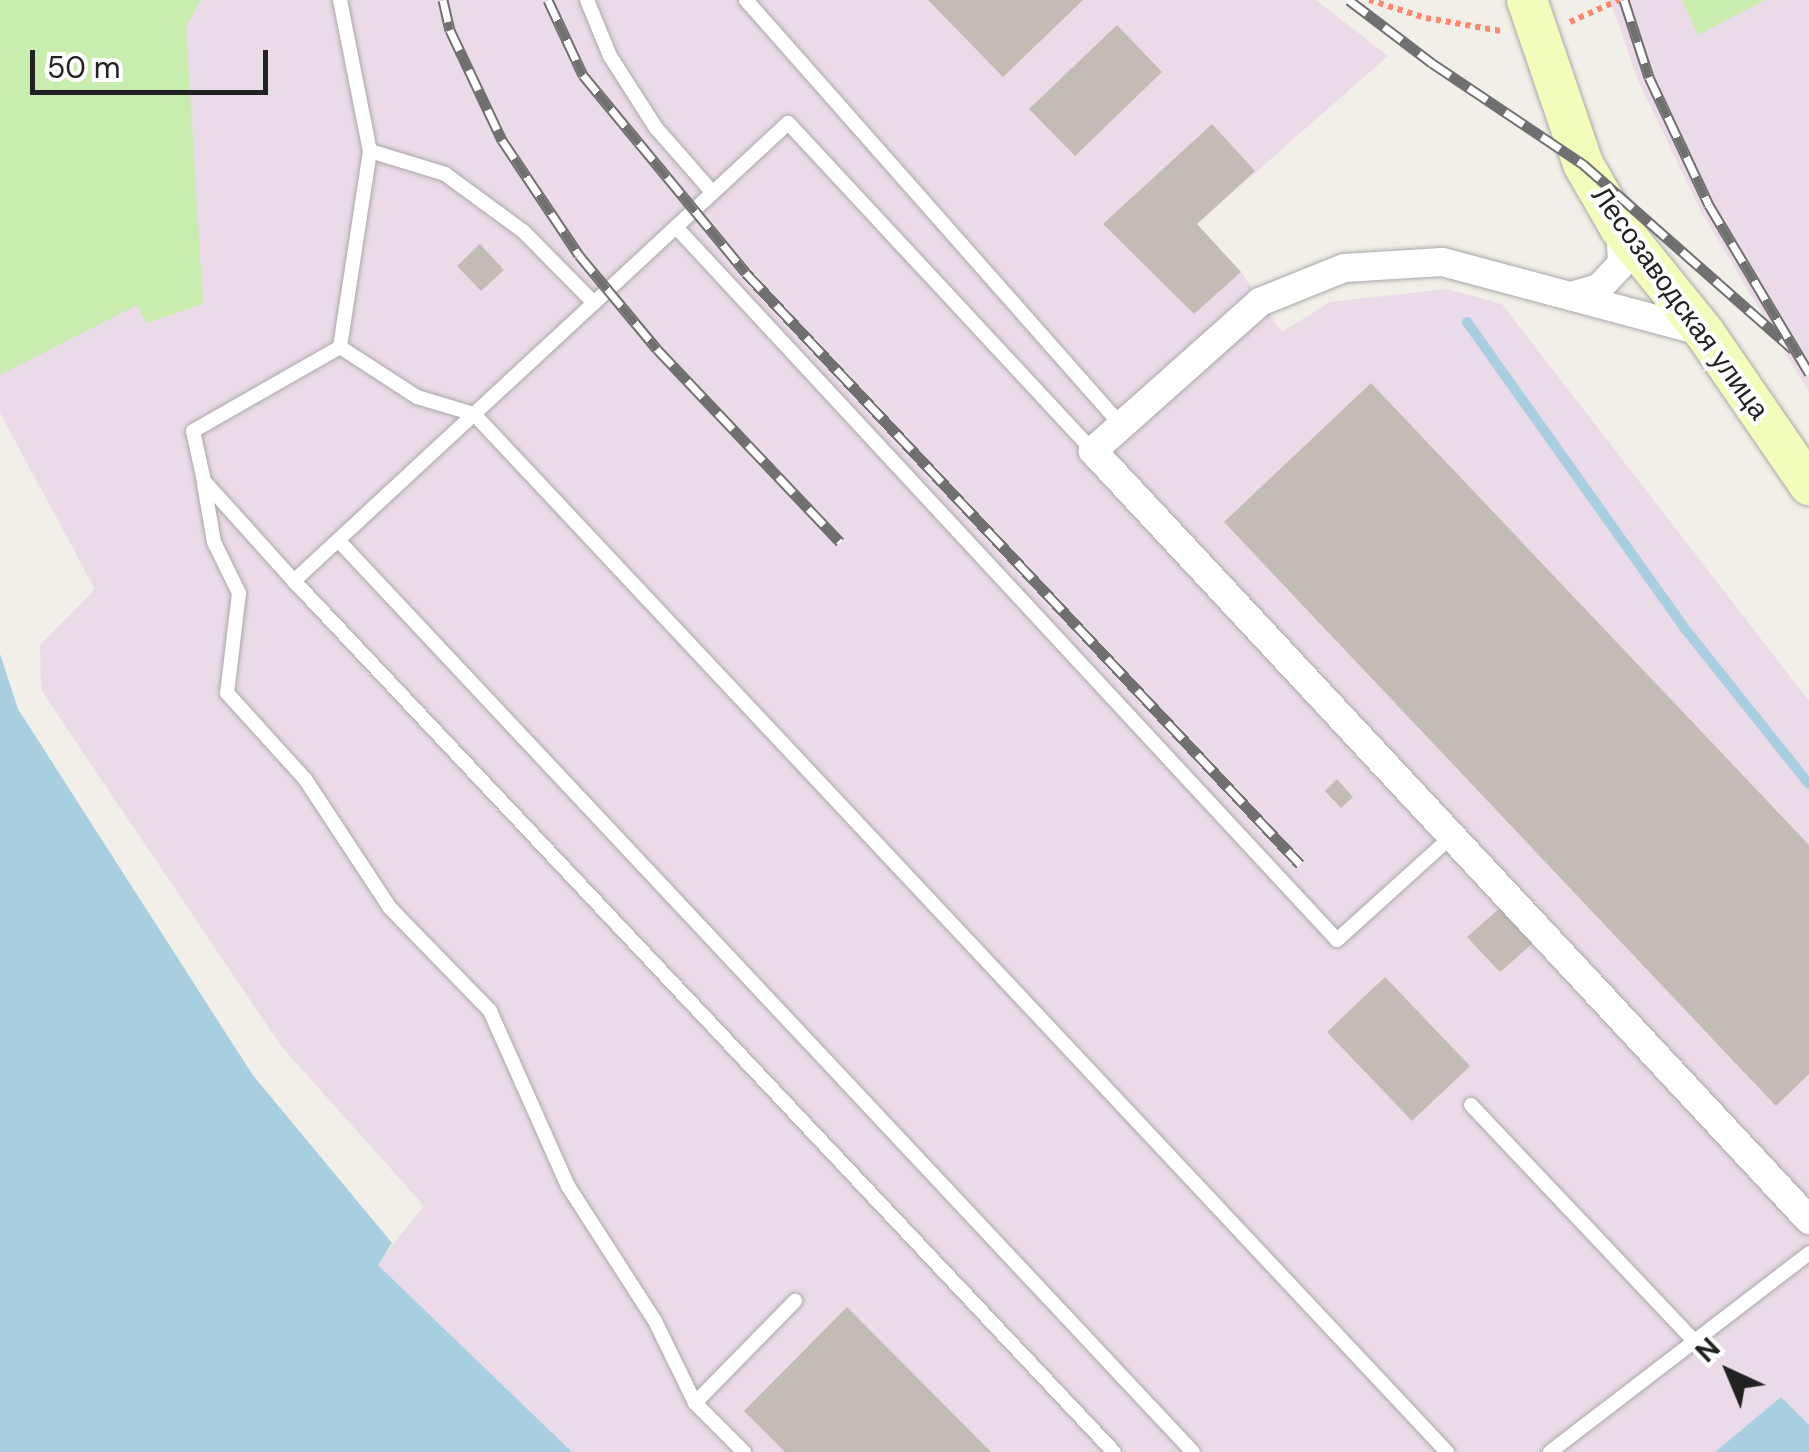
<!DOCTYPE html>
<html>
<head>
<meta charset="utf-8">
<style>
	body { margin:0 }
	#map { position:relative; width:1809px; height:1452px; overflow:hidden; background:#f2efe8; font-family:"DM Sans",sans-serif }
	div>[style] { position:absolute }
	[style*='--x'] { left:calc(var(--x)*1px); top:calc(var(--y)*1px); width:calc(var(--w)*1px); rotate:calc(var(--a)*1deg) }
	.industrial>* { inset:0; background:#ebdae7 }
	.grass>* { inset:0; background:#c8edae }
	.water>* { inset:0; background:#a8cfe0 }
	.stream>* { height:10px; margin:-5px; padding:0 5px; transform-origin:5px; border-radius:5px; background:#a8cfe0 }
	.building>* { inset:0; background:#c3bcb4 }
	.path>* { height:6px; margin-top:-3px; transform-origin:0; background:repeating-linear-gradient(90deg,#fe876d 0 5px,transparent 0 10px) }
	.roads { filter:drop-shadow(0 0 2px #a9a9a9) drop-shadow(0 0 2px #a9a9a9) }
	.lane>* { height:14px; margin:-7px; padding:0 7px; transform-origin:7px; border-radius:7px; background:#fff }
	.street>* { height:28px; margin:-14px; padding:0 14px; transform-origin:14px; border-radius:14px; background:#fff }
	.secondary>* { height:40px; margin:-20px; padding:0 20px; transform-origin:20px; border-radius:20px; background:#f4fcbc }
	.rail>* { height:11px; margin-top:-5.5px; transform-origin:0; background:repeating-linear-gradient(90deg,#fff 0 22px,#707070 0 44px); box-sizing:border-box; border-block:2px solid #707070 }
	span { translate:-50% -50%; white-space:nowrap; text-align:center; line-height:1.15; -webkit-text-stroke:8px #fff; paint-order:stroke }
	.street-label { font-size:28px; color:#222 }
	.north { position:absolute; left:1679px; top:1322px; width:100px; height:100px; -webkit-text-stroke:8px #fff; paint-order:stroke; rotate:316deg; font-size:28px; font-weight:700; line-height:40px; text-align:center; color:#222 }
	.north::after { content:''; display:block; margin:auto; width:35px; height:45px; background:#222; clip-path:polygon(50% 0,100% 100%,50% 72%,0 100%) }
	.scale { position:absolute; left:30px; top:50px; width:238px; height:45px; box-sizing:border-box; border:5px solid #222; border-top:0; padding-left:12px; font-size:30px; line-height:35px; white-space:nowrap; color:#222; -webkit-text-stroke:8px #fff; paint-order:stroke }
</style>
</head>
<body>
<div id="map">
	<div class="industrial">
		<div style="clip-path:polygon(0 0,1316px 0,1388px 56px,1197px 224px,1241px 272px,1282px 332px,1330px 302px,1447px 289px,1502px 304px,1809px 701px,1809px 1425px,1781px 1397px,1715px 1452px,572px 1452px,377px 1264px,424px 1206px,281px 1046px,41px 690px,40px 645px,95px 589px,0 413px)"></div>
		<div style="clip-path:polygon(1610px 0,1682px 0,1698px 34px,1765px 0,1809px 0,1809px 392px,1702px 213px,1639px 83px)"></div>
	</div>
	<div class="grass">
		<div style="clip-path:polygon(0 0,201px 0,186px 27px,203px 304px,147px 323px,137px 305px,0 375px)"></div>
		<div style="clip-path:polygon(1682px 0,1765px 0,1698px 35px)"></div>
	</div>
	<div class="water">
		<div style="clip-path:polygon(0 654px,18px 709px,252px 1074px,392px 1243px,378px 1265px,572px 1452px,0 1452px)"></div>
		<div style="clip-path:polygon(1781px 1397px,1809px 1425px,1809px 1452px,1715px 1452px)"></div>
	</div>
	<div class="stream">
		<div style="--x:1467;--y:322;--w:378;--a:54.6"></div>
		<div style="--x:1686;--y:630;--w:197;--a:51.4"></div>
	</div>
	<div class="building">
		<div style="clip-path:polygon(928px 0,1083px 0,1003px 77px)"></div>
		<div style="clip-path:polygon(1117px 25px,1162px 72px,1075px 156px,1029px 109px)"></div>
		<div style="clip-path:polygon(1212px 124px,1255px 171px,1197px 224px,1241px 272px,1194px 314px,1103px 224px)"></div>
		<div style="clip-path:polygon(480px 244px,504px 270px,481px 291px,457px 266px)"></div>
		<div style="clip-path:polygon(1371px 383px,1809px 845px,1809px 1074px,1776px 1106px,1224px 522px)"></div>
		<div style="clip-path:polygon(1337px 779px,1353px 797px,1341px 808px,1325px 791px)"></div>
		<div style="clip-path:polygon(1500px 908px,1533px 943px,1500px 972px,1467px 937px)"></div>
		<div style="clip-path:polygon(1385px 977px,1470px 1066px,1412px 1121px,1327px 1032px)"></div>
		<div style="clip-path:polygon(847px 1307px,991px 1452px,785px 1452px,744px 1411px)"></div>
	</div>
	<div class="path">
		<div style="--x:1369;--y:0;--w:60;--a:17.5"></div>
		<div style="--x:1426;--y:18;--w:76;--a:9.8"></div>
		<div style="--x:1570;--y:22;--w:54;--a:-24.2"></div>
	</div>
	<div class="roads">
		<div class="lane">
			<div style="--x:340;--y:0;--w:154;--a:78.8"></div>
			<div style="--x:587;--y:0;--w:61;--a:67.7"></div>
			<div style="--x:610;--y:56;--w:85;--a:57.4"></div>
			<div style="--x:656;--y:128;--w:86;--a:48.8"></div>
			<div style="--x:746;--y:0;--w:568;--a:48.57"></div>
			<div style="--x:676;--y:227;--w:972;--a:47.17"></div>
			<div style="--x:1337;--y:940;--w:155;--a:-42.1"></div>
			<div style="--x:340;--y:347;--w:198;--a:-81.3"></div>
			<div style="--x:370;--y:151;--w:78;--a:17"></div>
			<div style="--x:445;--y:174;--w:97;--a:36.2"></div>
			<div style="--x:523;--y:231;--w:101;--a:45.4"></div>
			<div style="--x:1093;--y:451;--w:448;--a:-132.9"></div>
			<div style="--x:788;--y:123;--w:674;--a:137.17"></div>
			<div style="--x:294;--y:581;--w:1196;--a:46.73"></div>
			<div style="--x:204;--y:484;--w:59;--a:80.2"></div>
			<div style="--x:214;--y:542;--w:57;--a:63.9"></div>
			<div style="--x:239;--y:593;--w:101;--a:96.8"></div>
			<div style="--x:227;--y:693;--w:116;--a:47.8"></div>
			<div style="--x:305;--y:779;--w:154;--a:56.6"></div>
			<div style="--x:390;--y:908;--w:144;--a:45.8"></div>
			<div style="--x:490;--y:1011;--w:192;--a:66"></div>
			<div style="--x:568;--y:1186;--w:161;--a:57.2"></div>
			<div style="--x:655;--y:1321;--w:91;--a:64"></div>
			<div style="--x:338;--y:540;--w:1250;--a:46.85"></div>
			<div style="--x:294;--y:581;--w:135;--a:-132"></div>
			<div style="--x:204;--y:481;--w:51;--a:-102.4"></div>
			<div style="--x:193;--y:431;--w:169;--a:-29.7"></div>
			<div style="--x:340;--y:347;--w:92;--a:33"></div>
			<div style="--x:417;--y:397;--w:59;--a:16.6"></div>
			<div style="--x:474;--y:414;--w:1423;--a:46.85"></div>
			<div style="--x:1471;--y:1105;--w:325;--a:46.6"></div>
			<div style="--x:744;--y:1452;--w:69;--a:-135"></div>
			<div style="--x:695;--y:1403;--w:143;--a:-45.6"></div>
			<div style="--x:1550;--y:1452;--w:327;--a:-37.5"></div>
		</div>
		<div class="street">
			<div style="--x:1571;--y:296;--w:29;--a:-16"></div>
			<div style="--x:1599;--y:288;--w:34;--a:-47"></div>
			<div style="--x:1622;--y:263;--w:35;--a:-93"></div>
			<div style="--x:1704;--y:332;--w:271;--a:-165"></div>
			<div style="--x:1442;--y:262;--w:98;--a:176.5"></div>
			<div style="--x:1344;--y:268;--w:91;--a:158"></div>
			<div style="--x:1260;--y:302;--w:224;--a:138.3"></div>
			<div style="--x:1093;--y:451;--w:1051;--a:47.04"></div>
		</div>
		<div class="secondary">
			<div style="--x:1527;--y:0;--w:173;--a:71.1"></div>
			<div style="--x:1583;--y:164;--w:74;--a:60"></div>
			<div style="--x:1620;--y:228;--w:134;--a:51.1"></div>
			<div style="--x:1704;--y:332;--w:186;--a:55.5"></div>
		</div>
	</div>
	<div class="rail">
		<div style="--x:443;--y:0;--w:31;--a:77"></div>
		<div style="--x:450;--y:30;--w:122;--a:64.7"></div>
		<div style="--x:502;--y:140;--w:138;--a:56.2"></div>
		<div style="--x:579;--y:255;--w:122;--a:50.3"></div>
		<div style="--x:657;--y:349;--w:266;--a:46.5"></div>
		<div style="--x:548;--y:0;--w:83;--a:65"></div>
		<div style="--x:583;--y:75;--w:256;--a:50.5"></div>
		<div style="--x:746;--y:273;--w:810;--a:46.85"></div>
		<div style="--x:1349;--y:0;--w:104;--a:37.2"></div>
		<div style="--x:1432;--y:63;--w:182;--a:33.8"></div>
		<div style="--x:1583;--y:164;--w:280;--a:41.4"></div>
		<div style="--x:1624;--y:0;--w:81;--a:72"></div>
		<div style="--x:1649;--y:77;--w:141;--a:64.9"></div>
		<div style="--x:1709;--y:205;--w:196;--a:59.2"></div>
	</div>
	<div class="street-label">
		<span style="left:1680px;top:303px;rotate:54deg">Лесозаводская улица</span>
	</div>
	<div class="north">N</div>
	<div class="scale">50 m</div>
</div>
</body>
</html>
